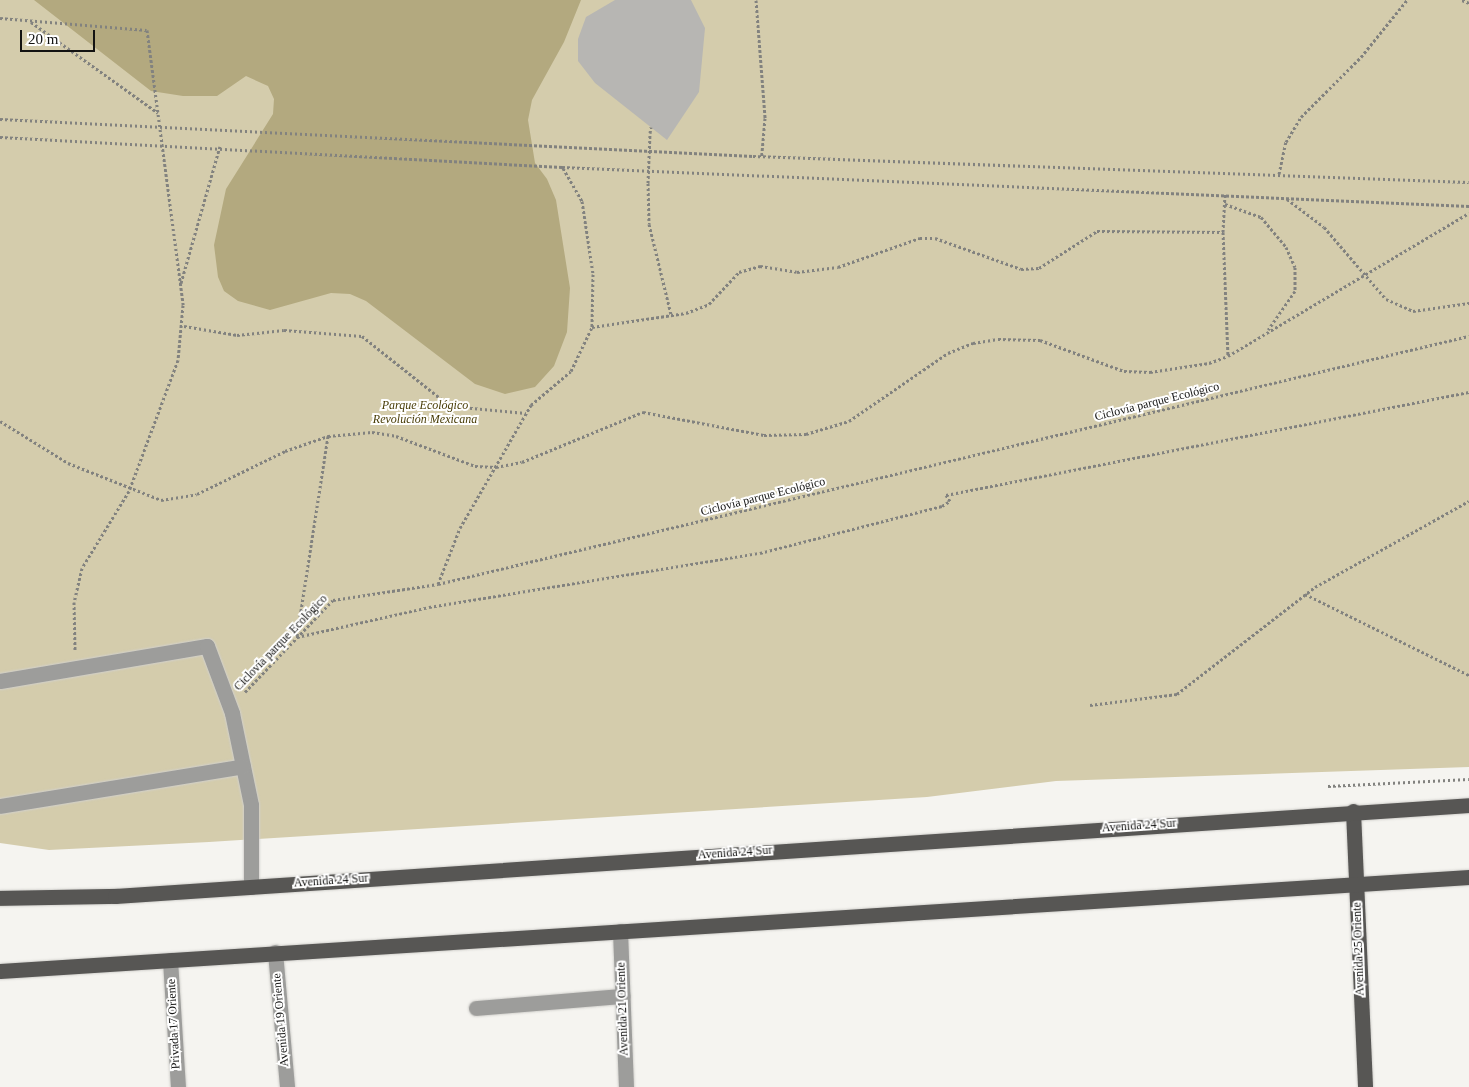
<!DOCTYPE html>
<html>
<head>
<meta charset="utf-8">
<style>
	body { margin:0 }
	#map { position:relative; width:1469px; height:1087px; overflow:hidden; background:#f5f4f0; font-family:"Times New Roman",serif }
	div>[style] { position:absolute }
	[style*='--x'] { left:calc(var(--x)*1px); top:calc(var(--y)*1px); width:calc(var(--w)*1px); rotate:calc(var(--a)*1deg) }
	.green>* { inset:0; background:#d4ccac }
	.water>* { inset:0; background:#b3a97f }
	.building>* { inset:0; background:#b7b6b3 }
	.path>* { height:3px; margin-top:-1.5px; transform-origin:0; background:repeating-linear-gradient(90deg,#82827f 0 2.5px,transparent 0 5px) }
	.roads { filter:drop-shadow(0 0 1px #d1d0cc) drop-shadow(0 0 1px #d1d0cc) }
	.minor>* { height:15px; margin:-7.5px; padding:0 7.5px; transform-origin:7.5px; border-radius:7.5px; background:#9d9d9b }
	.major>* { height:15px; margin:-7.5px; padding:0 7.5px; transform-origin:7.5px; border-radius:7.5px; background:#575654 }
	.path-bridge>* { height:3px; margin-top:-1.5px; transform-origin:0; background:repeating-linear-gradient(90deg,#82827f 0 2.5px,transparent 0 5px) }
	span { translate:-50% -50%; white-space:nowrap; text-align:center; line-height:1.15; -webkit-text-stroke:4px #fff; paint-order:stroke }
	.street-label { font-size:12px; color:#131312 }
	.park-label { font-size:12px; color:#483c05; font-style:italic }
	.scale { position:absolute; left:20px; top:30px; width:75px; height:22px; box-sizing:border-box; border:2px solid #131312; border-top:0; padding-left:6px; font-size:15px; line-height:18px; white-space:nowrap; color:#131312; -webkit-text-stroke:4px #fff; paint-order:stroke }
</style>
</head>
<body>
<div id="map">
	<div class="green">
		<div style="clip-path:polygon(0 0,1469px 0,1469px 767px,1056px 781px,927px 797px,209px 842px,49px 850px,0 843px)"></div>
	</div>
	<div class="water">
		<div style="clip-path:polygon(34px 0,581px 0,564px 42px,532px 100px,528px 120px,535px 163px,547px 179px,556px 200px,570px 288px,567px 332px,554px 366px,535px 387px,505px 394px,475px 384px,366px 301px,350px 294px,331px 293px,270px 310px,238px 301px,224px 291px,218px 277px,214px 245px,226px 189px,273px 114px,274px 99px,268px 86px,246px 76px,217px 96px,183px 96px,151px 91px)"></div>
	</div>
	<div class="building">
		<div style="clip-path:polygon(615px 0,691px 0,705px 28px,699px 92px,667px 140px,595px 83px,578px 61px,578px 39px,586px 17px)"></div>
	</div>
	<div class="path">
		<div style="--x:756;--y:0;--w:118;--a:85.6"></div>
		<div style="--x:765;--y:118;--w:38;--a:95"></div>
		<div style="--x:1462;--y:0;--w:8;--a:23"></div>
		<div style="--x:0;--y:18;--w:147;--a:4.7"></div>
		<div style="--x:147;--y:30;--w:277;--a:82.5"></div>
		<div style="--x:183;--y:305;--w:55;--a:95.2"></div>
		<div style="--x:178;--y:360;--w:140;--a:110.5"></div>
		<div style="--x:129;--y:491;--w:90;--a:121.4"></div>
		<div style="--x:82;--y:568;--w:35;--a:103"></div>
		<div style="--x:74;--y:602;--w:48;--a:88.8"></div>
		<div style="--x:31;--y:22;--w:156;--a:35.6"></div>
		<div style="--x:0;--y:119;--w:754;--a:2.81"></div>
		<div style="--x:753;--y:156;--w:716;--a:2.08"></div>
		<div style="--x:650;--y:133;--w:6;--a:-81"></div>
		<div style="--x:0;--y:137;--w:563;--a:3.06"></div>
		<div style="--x:562;--y:167;--w:908;--a:2.46"></div>
		<div style="--x:563;--y:168;--w:38;--a:60"></div>
		<div style="--x:582;--y:201;--w:74;--a:81.4"></div>
		<div style="--x:593;--y:274;--w:53;--a:91.1"></div>
		<div style="--x:1279;--y:174;--w:33;--a:-78"></div>
		<div style="--x:1286;--y:142;--w:29;--a:-59"></div>
		<div style="--x:1301;--y:117;--w:85;--a:-45"></div>
		<div style="--x:1361;--y:57;--w:73;--a:-51.1"></div>
		<div style="--x:648;--y:183;--w:41;--a:88.6"></div>
		<div style="--x:649;--y:224;--w:93;--a:76.3"></div>
		<div style="--x:1287;--y:199;--w:46;--a:37.1"></div>
		<div style="--x:1225;--y:204;--w:38;--a:20"></div>
		<div style="--x:1261;--y:217;--w:39;--a:50"></div>
		<div style="--x:1286;--y:247;--w:22;--a:66"></div>
		<div style="--x:1295;--y:267;--w:24;--a:90"></div>
		<div style="--x:1295;--y:291;--w:47;--a:124.7"></div>
		<div style="--x:1223;--y:232;--w:38;--a:-87"></div>
		<div style="--x:181;--y:283;--w:142;--a:-74.1"></div>
		<div style="--x:1386;--y:299;--w:30;--a:24"></div>
		<div style="--x:1413;--y:311;--w:57;--a:-8.1"></div>
		<div style="--x:184;--y:326;--w:54;--a:9.6"></div>
		<div style="--x:237;--y:335;--w:47;--a:-6.1"></div>
		<div style="--x:284;--y:330;--w:78;--a:4.4"></div>
		<div style="--x:362;--y:336;--w:112;--a:38.5"></div>
		<div style="--x:450;--y:406;--w:76;--a:5.3"></div>
		<div style="--x:0;--y:421;--w:80;--a:31.7"></div>
		<div style="--x:68;--y:463;--w:100;--a:21.7"></div>
		<div style="--x:161;--y:500;--w:36;--a:-9"></div>
		<div style="--x:197;--y:494;--w:98;--a:-26"></div>
		<div style="--x:285;--y:451;--w:46;--a:-19.2"></div>
		<div style="--x:328;--y:436;--w:44;--a:-5.2"></div>
		<div style="--x:372;--y:432;--w:24;--a:9"></div>
		<div style="--x:396;--y:436;--w:85;--a:20.8"></div>
		<div style="--x:475;--y:466;--w:21;--a:3"></div>
		<div style="--x:496;--y:467;--w:26;--a:-11"></div>
		<div style="--x:522;--y:462;--w:131;--a:-22.5"></div>
		<div style="--x:643;--y:412;--w:123;--a:10.8"></div>
		<div style="--x:764;--y:435;--w:42;--a:-1.4"></div>
		<div style="--x:806;--y:434;--w:45;--a:-16.8"></div>
		<div style="--x:849;--y:421;--w:120;--a:-34.5"></div>
		<div style="--x:948;--y:353;--w:27;--a:-22"></div>
		<div style="--x:973;--y:343;--w:25;--a:-9"></div>
		<div style="--x:998;--y:339;--w:42;--a:1.4"></div>
		<div style="--x:1040;--y:340;--w:90;--a:20.3"></div>
		<div style="--x:1124;--y:371;--w:26;--a:2"></div>
		<div style="--x:1150;--y:372;--w:60;--a:-8.7"></div>
		<div style="--x:1209;--y:363;--w:20;--a:-20"></div>
		<div style="--x:1228;--y:356;--w:280;--a:-30.7"></div>
		<div style="--x:328;--y:436;--w:203;--a:98.8"></div>
		<div style="--x:297;--y:637;--w:135;--a:-12.8"></div>
		<div style="--x:429;--y:607;--w:335;--a:-9.3"></div>
		<div style="--x:760;--y:553;--w:188;--a:-14.5"></div>
		<div style="--x:942;--y:506;--w:9;--a:-32"></div>
		<div style="--x:950;--y:501;--w:7;--a:-124"></div>
		<div style="--x:946;--y:495;--w:533;--a:-11.14"></div>
		<div style="--x:438;--y:584;--w:60;--a:-68.6"></div>
		<div style="--x:460;--y:528;--w:142;--a:-60"></div>
		<div style="--x:531;--y:405;--w:52;--a:-40.4"></div>
		<div style="--x:571;--y:371;--w:49;--a:-64.5"></div>
		<div style="--x:592;--y:327;--w:95;--a:-8.5"></div>
		<div style="--x:686;--y:313;--w:25;--a:-21"></div>
		<div style="--x:709;--y:304;--w:44;--a:-46.8"></div>
		<div style="--x:739;--y:272;--w:22;--a:-16"></div>
		<div style="--x:760;--y:266;--w:37;--a:9"></div>
		<div style="--x:797;--y:272;--w:41;--a:-7"></div>
		<div style="--x:838;--y:267;--w:87;--a:-19.5"></div>
		<div style="--x:920;--y:238;--w:15;--a:0"></div>
		<div style="--x:935;--y:238;--w:91;--a:19.8"></div>
		<div style="--x:1021;--y:269;--w:18;--a:-3"></div>
		<div style="--x:1039;--y:268;--w:69;--a:-32.5"></div>
		<div style="--x:1097;--y:231;--w:126;--a:0.5"></div>
		<div style="--x:1223;--y:232;--w:123;--a:87.7"></div>
		<div style="--x:1305;--y:594;--w:183;--a:26.3"></div>
		<div style="--x:245;--y:692;--w:127;--a:-46.3"></div>
		<div style="--x:333;--y:600;--w:106;--a:-8.7"></div>
		<div style="--x:438;--y:584;--w:1060;--a:-13.53"></div>
		<div style="--x:1090;--y:705;--w:88;--a:-7.2"></div>
		<div style="--x:1177;--y:694;--w:175;--a:-37.8"></div>
		<div style="--x:1315;--y:587;--w:176;--a:-29.2"></div>
		<div style="--x:1328;--y:786;--w:141;--a:-2.8"></div>
	</div>
	<div class="roads">
		<div class="minor">
			<div style="--x:0;--y:681;--w:210;--a:-9.6"></div>
			<div style="--x:207;--y:646;--w:72;--a:69.5"></div>
			<div style="--x:232;--y:713;--w:94;--a:78.3"></div>
			<div style="--x:251;--y:805;--w:82;--a:90"></div>
			<div style="--x:0;--y:806;--w:246;--a:-9.3"></div>
			<div style="--x:620;--y:931;--w:156;--a:87.8"></div>
			<div style="--x:275;--y:952;--w:136;--a:84.9"></div>
			<div style="--x:170;--y:960;--w:127;--a:86.4"></div>
			<div style="--x:476;--y:1008;--w:147;--a:-4.7"></div>
		</div>
		<div class="major">
			<div style="--x:1353;--y:811;--w:276;--a:87.5"></div>
			<div style="--x:0;--y:898;--w:115;--a:-1"></div>
			<div style="--x:115;--y:896;--w:1357;--a:-3.84"></div>
			<div style="--x:0;--y:971;--w:1472;--a:-3.66"></div>
		</div>
	</div>
	<div class="path-bridge">
		<div style="--x:648;--y:183;--w:50;--a:-87.7"></div>
		<div style="--x:1324;--y:227;--w:95;--a:49.3"></div>
	</div>
	<div class="street-label">
		<span style="left:1157px;top:402px;rotate:-14deg">Ciclovía parque Ecológico</span>
		<span style="left:763px;top:497px;rotate:-14deg">Ciclovía parque Ecológico</span>
		<span style="left:281px;top:643px;rotate:-46deg">Ciclovía parque Ecológico</span>
		<span style="left:1139px;top:826px;rotate:-4deg">Avenida 24 Sur</span>
		<span style="left:735px;top:853px;rotate:-4deg">Avenida 24 Sur</span>
		<span style="left:331px;top:881px;rotate:-4deg">Avenida 24 Sur</span>
		<span style="left:1359px;top:949px;rotate:-92deg">Avenida 25 Oriente</span>
		<span style="left:623px;top:1009px;rotate:-92deg">Avenida 21 Oriente</span>
		<span style="left:281px;top:1020px;rotate:-95deg">Avenida 19 Oriente</span>
		<span style="left:174px;top:1024px;rotate:-93deg">Privada 17 Oriente</span>
	</div>
	<div class="park-label">
		<span style="left:425px;top:413px">Parque Ecológico<br>Revolución Mexicana</span>
	</div>
	<div class="scale">20 m</div>
</div>
</body>
</html>
